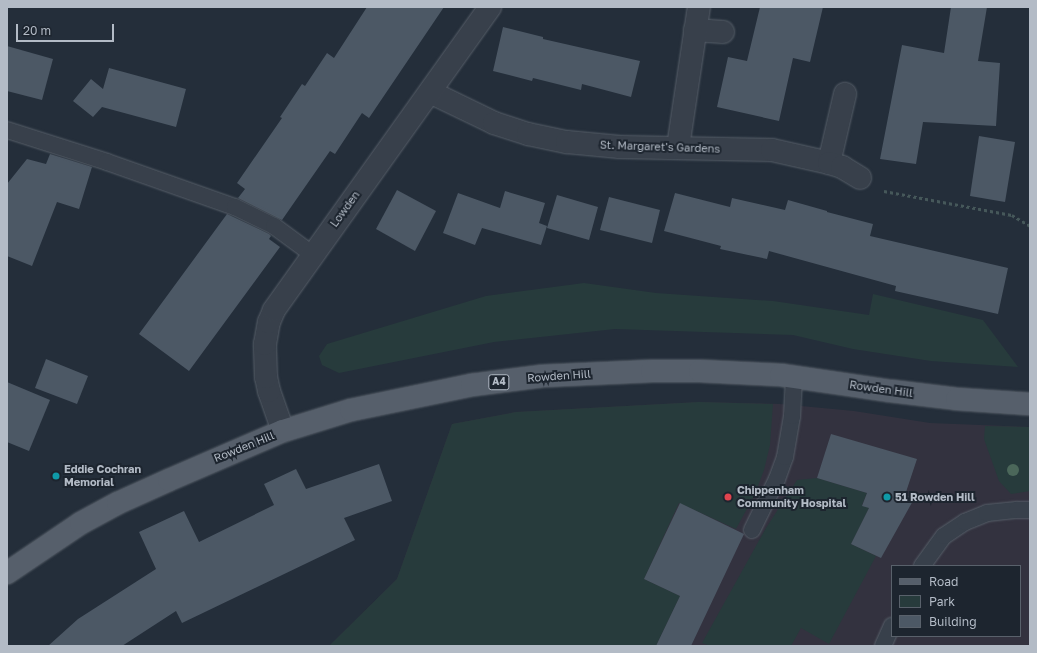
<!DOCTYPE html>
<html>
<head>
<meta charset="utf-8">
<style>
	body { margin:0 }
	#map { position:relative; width:1037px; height:653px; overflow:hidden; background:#242e3a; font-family:"Golos Text",sans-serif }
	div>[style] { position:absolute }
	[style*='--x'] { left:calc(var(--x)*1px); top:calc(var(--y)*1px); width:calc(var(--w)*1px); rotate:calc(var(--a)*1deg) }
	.medical>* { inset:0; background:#33323f }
	.green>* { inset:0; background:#273b3c }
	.building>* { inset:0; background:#4c5865 }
	.path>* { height:2.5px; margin-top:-1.25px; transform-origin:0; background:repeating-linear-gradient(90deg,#46585a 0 3px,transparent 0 6px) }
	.roads { filter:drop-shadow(0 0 1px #565e68) drop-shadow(0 0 1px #565e68) }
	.service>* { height:16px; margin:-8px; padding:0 8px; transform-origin:8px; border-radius:8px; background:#38404b }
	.minor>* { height:22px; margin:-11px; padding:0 11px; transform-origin:11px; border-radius:11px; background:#38404b }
	.primary>* { height:22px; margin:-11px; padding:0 11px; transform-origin:11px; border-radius:11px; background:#565f6b }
	.trees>* { width:12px; height:12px; margin:-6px; border-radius:50%; background:#4b675a }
	.dots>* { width:11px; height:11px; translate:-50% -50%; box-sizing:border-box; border:2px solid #1d252f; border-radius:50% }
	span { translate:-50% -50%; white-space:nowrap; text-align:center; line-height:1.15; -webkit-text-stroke:4px #1d252f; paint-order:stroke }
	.shield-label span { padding:1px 3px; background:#1d252f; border:1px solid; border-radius:3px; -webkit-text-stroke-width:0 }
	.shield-label { font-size:10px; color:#b3bbc6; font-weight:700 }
	.street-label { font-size:11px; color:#b3bbc6 }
	.poi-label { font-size:11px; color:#b3bbc6; font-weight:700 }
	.left { translate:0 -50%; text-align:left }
	.frame { position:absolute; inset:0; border:8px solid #b3bbc6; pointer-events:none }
	.legend { position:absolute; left:891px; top:565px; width:130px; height:72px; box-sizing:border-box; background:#1d252f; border:1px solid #59616b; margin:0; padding:5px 7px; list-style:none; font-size:12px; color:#b3bbc6 }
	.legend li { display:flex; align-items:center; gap:8px; height:20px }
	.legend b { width:20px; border:1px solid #59616b }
	.scale { position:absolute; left:16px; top:24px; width:98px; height:18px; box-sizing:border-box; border:2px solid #b3bbc6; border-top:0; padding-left:5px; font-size:12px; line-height:14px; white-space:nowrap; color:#b3bbc6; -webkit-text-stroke:3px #1d252f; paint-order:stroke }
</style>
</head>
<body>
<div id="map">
	<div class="medical">
		<div style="clip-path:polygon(evenodd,699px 402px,780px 404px,854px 411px,930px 423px,1030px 427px,1030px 646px,329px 646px,397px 579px,452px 424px,516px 412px,699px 402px,892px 566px,1020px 566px,1020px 636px,892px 636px,892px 566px)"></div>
	</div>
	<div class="green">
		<div style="clip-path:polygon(584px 283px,656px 293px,773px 301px,869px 315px,873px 294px,983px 320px,1018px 367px,931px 361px,853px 349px,793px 335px,615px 329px,494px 342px,339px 373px,322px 365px,319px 356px,327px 344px,486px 296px)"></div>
		<div style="clip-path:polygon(699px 402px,773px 404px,770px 445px,764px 470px,755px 494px,736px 529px,679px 503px,644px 579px,680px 596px,656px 646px,329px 646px,397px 579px,452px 424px,516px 412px)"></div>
		<div style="clip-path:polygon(985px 426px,1030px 427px,1030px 491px,1011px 494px,999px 481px,984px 439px)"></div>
		<div style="clip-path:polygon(817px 478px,867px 493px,862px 505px,869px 508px,851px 544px,876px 556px,829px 644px,801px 628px,791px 646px,710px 646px,702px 643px,766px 528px,797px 480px)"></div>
	</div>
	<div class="building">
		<div style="clip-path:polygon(367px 7px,444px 7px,369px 118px,362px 113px,335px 154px,330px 151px,282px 220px,238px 198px,245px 189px,237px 183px,282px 118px,280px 117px,302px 84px,305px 86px,327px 53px,334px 58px)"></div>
		<div style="clip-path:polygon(760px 7px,823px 7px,810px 62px,793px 58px,779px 121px,717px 107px,728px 57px,747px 61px)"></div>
		<div style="clip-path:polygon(951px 7px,987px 7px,978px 61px,1000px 63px,996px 126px,923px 122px,916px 164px,880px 159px,902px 45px,944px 53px)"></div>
		<div style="clip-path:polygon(503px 27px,543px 37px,543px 39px,640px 61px,631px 97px,582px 84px,581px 90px,533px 78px,532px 81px,493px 71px)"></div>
		<div style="clip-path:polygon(7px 46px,53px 59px,42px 100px,7px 91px)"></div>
		<div style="clip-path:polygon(109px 68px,186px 89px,176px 127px,102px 107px,93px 117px,73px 101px,91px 79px,103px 89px)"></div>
		<div style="clip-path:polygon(979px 136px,1015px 142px,1005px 202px,970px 196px)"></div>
		<div style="clip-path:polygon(50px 154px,92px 167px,79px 209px,57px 202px,32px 266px,7px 256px,7px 184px,27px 159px,46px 164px)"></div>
		<div style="clip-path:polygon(397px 190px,436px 211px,415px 251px,376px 229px)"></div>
		<div style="clip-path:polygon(505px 191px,545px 203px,539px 223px,547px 226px,541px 245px,482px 228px,475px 245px,443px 233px,458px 193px,500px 208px)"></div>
		<div style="clip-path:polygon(675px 193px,730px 207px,732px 198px,785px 210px,788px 200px,827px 211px,827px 212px,873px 224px,870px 236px,1008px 268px,998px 314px,895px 291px,896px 286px,769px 251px,767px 259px,720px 249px,721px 246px,664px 231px)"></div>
		<div style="clip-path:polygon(557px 195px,598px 207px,589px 240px,547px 228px)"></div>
		<div style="clip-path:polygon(609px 197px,660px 210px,652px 243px,600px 230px)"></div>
		<div style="clip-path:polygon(227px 214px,269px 234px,271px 236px,269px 239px,280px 247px,189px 371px,139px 334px)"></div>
		<div style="clip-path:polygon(46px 359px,88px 376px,77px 404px,35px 388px)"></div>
		<div style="clip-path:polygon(7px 382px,50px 400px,29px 451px,7px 442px)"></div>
		<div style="clip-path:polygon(831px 434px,917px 459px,905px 495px,914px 499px,881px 558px,851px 544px,869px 508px,862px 506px,867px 493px,817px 478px)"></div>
		<div style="clip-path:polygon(379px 464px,392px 501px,344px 518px,355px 540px,182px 623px,176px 611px,122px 646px,48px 646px,78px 619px,156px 569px,139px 532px,184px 511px,199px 542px,274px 505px,264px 484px,296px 469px,306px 489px)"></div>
		<div style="clip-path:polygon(680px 503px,744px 534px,691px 646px,656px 646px,680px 596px,644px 579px)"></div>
	</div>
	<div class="path">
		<div style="--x:884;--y:191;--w:130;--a:10.6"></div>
		<div style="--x:1012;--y:215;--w:21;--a:31"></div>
	</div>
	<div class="roads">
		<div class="service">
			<div style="--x:7;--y:130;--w:105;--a:17.7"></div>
			<div style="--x:107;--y:162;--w:136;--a:19.4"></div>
			<div style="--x:235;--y:207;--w:43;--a:26"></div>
			<div style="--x:274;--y:226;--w:47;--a:36.4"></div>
			<div style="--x:752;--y:530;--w:57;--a:-63.9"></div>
			<div style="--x:777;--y:479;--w:23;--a:-70"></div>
			<div style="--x:785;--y:457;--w:42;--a:-80.3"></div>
			<div style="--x:792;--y:416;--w:39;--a:-87"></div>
			<div style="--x:922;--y:566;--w:37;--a:-54"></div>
			<div style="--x:944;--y:536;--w:25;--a:-34"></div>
			<div style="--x:965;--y:522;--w:24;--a:-22"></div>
			<div style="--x:987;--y:513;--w:30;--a:-6"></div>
			<div style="--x:1017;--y:510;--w:13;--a:0"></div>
			<div style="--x:883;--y:646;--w:22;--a:-66"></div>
		</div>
		<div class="minor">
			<div style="--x:695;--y:30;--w:28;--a:4"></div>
			<div style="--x:430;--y:92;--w:71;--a:25.8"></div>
			<div style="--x:494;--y:123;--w:36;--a:18"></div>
			<div style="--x:528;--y:134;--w:40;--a:12"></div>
			<div style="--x:567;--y:142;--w:53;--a:5.4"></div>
			<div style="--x:620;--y:147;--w:152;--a:1.1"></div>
			<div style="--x:772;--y:150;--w:58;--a:12.8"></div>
			<div style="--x:829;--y:163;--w:71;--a:-76.9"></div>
			<div style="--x:678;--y:147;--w:142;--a:-81.5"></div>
			<div style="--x:829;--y:163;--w:14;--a:17"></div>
			<div style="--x:842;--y:167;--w:21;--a:31"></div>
			<div style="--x:283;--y:431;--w:42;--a:-109.3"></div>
			<div style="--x:269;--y:391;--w:14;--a:-102"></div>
			<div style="--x:266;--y:377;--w:33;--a:-92"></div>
			<div style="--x:265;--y:344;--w:22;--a:-80"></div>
			<div style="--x:269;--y:322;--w:13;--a:-67"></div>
			<div style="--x:274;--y:310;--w:372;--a:-54.5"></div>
		</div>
		<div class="primary">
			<div style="--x:7;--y:573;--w:89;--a:-34"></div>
			<div style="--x:81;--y:523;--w:42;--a:-28.4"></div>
			<div style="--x:118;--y:503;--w:56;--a:-24.3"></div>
			<div style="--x:169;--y:480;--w:124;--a:-23.3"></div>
			<div style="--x:283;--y:431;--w:71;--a:-17.2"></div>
			<div style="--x:351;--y:410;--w:124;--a:-11.7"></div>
			<div style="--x:472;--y:385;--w:71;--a:-7.3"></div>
			<div style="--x:542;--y:376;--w:110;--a:-2.6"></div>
			<div style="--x:652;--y:371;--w:48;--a:0"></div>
			<div style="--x:700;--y:371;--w:81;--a:2.8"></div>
			<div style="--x:781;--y:375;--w:111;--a:8.3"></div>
			<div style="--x:891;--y:391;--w:66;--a:6.9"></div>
			<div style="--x:957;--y:399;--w:73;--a:3.9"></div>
		</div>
	</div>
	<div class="trees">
		<div style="left:1013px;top:470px"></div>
	</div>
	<div class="dots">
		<div style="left:56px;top:476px;background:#0f9aa8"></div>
		<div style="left:728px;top:497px;background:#e0444e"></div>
		<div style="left:887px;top:497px;background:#0f9aa8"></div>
	</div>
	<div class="shield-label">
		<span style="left:499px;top:382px">A4</span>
	</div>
	<div class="street-label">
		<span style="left:660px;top:147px;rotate:2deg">St. Margaret's Gardens</span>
		<span style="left:345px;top:209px;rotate:-54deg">Lowden</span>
		<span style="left:559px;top:376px;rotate:-4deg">Rowden Hill</span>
		<span style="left:881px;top:389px;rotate:8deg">Rowden Hill</span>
		<span style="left:244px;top:447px;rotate:-22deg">Rowden Hill</span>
	</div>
	<div class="poi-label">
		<span class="left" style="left:64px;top:476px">Eddie Cochran<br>Memorial</span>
		<span class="left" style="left:737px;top:497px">Chippenham<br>Community Hospital</span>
		<span class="left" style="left:895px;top:497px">51 Rowden Hill</span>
	</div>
	<div class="frame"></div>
	<ul class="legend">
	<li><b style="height:5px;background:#565f6b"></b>Road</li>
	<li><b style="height:11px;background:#273b3c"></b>Park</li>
	<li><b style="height:11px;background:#4c5865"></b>Building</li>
	</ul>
	<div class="scale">20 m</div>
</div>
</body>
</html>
